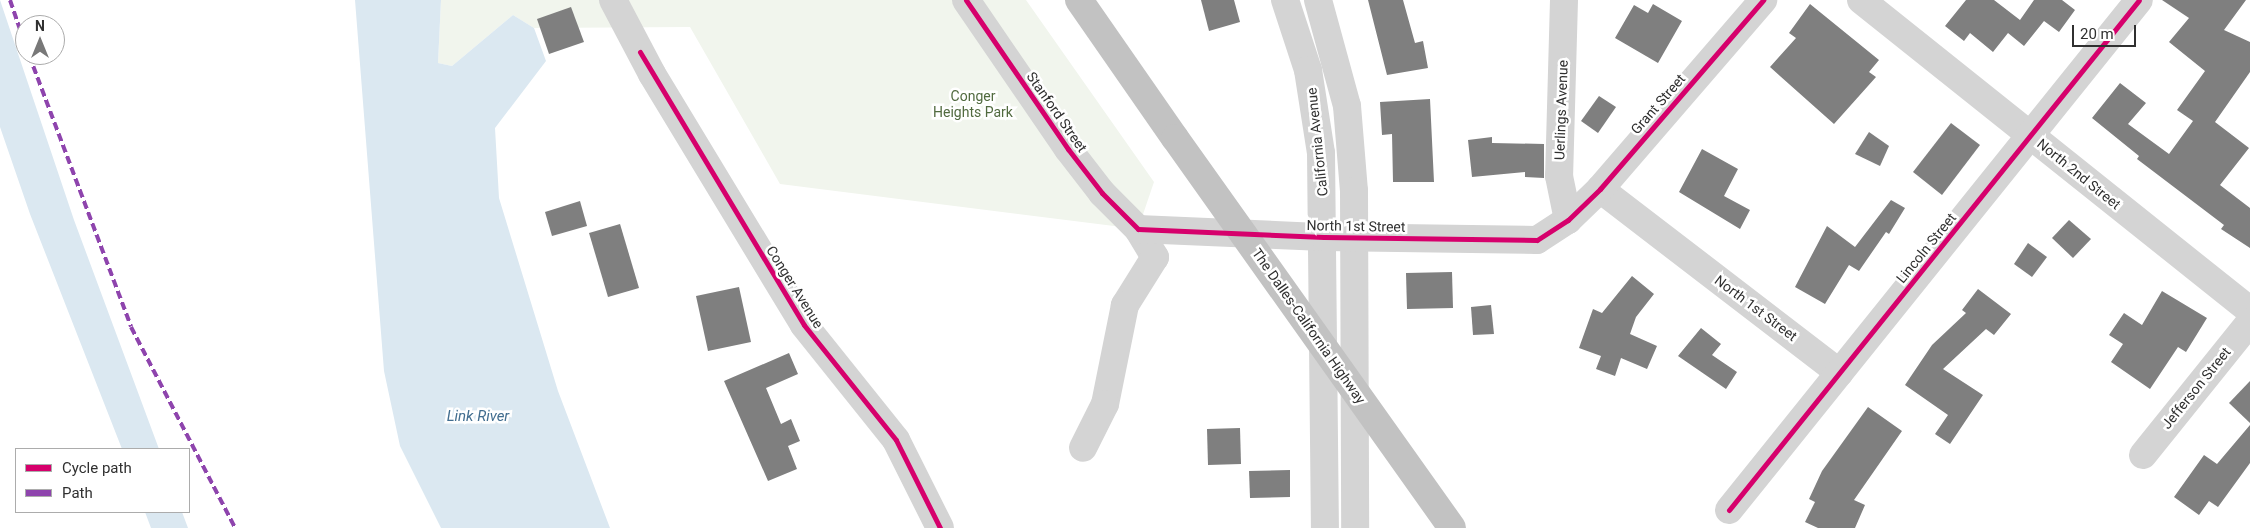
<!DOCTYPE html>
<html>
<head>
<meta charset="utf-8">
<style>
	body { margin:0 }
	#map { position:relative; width:2250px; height:528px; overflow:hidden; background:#fff; font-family:Roboto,sans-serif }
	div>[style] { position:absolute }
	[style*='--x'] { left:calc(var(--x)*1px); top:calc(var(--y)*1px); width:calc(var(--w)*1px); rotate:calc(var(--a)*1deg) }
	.green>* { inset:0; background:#f1f5ed }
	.water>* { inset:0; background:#dbe8f1 }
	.building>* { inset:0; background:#7f7f7f }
	.minor>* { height:28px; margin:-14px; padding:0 14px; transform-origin:14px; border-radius:14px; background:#d4d4d4 }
	.highway>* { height:28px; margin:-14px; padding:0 14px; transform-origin:14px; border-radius:14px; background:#c2c2c2 }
	.highway-bridge>* { height:28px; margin:-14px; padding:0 14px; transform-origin:14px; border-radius:14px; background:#c2c2c2 }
	.quiet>* { height:4px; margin-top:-2px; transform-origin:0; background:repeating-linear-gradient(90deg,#8e44ad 0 8px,transparent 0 12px) }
	.cycleway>* { height:5px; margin:-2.5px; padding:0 2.5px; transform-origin:2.5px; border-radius:2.5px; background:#d6006c }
	span { translate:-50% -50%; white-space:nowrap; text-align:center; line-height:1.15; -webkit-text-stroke:5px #fff; paint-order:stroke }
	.park-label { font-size:14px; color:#516a3f }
	.street-label { font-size:14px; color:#303030 }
	.water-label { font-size:15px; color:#416d8f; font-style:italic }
	.legend { position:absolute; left:15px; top:448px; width:175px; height:65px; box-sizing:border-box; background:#fff; border:1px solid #acacac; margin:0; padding:6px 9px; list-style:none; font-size:15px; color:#303030 }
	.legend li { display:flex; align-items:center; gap:10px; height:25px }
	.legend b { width:25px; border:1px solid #acacac }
	.north { position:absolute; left:15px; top:15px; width:50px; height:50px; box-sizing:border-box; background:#fff; border:1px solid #acacac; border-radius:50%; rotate:0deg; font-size:14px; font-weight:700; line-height:20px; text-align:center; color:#303030 }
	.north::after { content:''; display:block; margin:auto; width:18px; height:22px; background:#787878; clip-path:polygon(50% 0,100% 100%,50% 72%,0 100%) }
	.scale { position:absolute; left:2072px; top:25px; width:64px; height:22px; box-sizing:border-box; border:2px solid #303030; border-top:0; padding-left:6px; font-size:15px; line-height:18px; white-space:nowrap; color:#303030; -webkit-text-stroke:4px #fff; paint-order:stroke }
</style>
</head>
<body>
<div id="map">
	<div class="green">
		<div style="clip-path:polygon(441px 0,1026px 0,1154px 182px,1138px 229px,780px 184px,690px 27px,534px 28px,513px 15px,452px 66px,438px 63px)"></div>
	</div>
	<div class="water">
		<div style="clip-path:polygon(0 0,74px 220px,159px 449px,122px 449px,30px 214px,0 127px)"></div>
		<div style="clip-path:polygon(355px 0,441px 0,438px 63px,452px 66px,513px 15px,534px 28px,546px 61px,495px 128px,499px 198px,558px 391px,610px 528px,441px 528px,400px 446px,384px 371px)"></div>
		<div style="clip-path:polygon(145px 512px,182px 512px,188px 528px,151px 528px)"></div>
	</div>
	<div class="building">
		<div style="clip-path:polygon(1201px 0,1234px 0,1240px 22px,1209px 31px)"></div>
		<div style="clip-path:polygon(1368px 0,1403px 0,1415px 43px,1423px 41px,1428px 68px,1387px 75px)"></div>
		<div style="clip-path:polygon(1966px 0,1994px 0,2020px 20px,2034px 0,2062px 0,2075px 10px,2059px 32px,2044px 21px,2024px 46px,2008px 33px,1993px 52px,1970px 33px,1964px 41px,1945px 26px)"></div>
		<div style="clip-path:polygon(2162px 0,2246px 0,2224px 30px,2250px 42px,2250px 72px,2215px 122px,2249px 148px,2220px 185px,2250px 208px,2250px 248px,2221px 229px,2224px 225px,2137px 159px,2139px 156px,2092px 118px,2120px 83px,2146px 103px,2128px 124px,2169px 154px,2193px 121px,2177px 110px,2205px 71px,2169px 42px,2189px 18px)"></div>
		<div style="clip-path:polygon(1653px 4px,1682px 21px,1658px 63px,1615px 38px,1634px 5px,1648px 13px)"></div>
		<div style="clip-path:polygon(1810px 4px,1879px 60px,1869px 72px,1876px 77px,1834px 124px,1770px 67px,1796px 38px,1789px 33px)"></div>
		<div style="clip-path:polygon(571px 7px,584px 42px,549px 54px,537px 19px)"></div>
		<div style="clip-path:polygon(1599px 96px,1616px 107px,1598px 133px,1581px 121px)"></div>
		<div style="clip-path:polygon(1430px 99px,1434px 182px,1393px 182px,1392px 134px,1382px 135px,1380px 102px)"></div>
		<div style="clip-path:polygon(1951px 123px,1980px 145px,1942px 195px,1913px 172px)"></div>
		<div style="clip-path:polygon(1869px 132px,1889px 146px,1880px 166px,1855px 154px)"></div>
		<div style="clip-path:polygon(1492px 137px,1492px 143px,1544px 144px,1544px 178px,1525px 177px,1525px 172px,1472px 177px,1468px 140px)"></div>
		<div style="clip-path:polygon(1702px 149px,1738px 169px,1724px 196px,1750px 210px,1740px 229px,1679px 192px)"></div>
		<div style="clip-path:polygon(1891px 200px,1905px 208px,1889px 234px,1886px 232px,1859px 271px,1849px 265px,1825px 304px,1795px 287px,1827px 226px,1855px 247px)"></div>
		<div style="clip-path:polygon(580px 201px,587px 226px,552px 236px,545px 212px)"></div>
		<div style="clip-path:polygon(2069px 220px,2091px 239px,2073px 258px,2052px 238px)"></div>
		<div style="clip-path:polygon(620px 224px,639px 288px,608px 297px,589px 233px)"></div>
		<div style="clip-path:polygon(2028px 243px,2047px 257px,2032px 277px,2014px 264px)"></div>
		<div style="clip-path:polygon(1452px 272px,1453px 308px,1407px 309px,1406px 273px)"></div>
		<div style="clip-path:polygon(1632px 276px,1654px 294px,1636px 317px,1630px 334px,1657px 346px,1647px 369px,1621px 358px,1615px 376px,1596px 369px,1601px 356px,1579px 348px,1593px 309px,1602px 313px)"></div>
		<div style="clip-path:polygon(739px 287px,751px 342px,708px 351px,696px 296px)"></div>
		<div style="clip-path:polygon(1978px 289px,2011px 314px,1994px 335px,1986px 329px,1943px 369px,1983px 395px,1950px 444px,1935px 434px,1948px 415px,1905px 385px,1932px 345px,1966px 313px,1962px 310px)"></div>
		<div style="clip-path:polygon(2162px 291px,2207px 318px,2186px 352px,2178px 347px,2150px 389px,2111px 362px,2123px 344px,2109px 335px,2124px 313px,2142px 325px)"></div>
		<div style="clip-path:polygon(1491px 305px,1494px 334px,1473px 335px,1471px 307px)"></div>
		<div style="clip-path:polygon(1701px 328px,1721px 344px,1712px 355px,1737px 372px,1726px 389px,1678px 356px)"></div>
		<div style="clip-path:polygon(789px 353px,798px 374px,766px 388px,781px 424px,791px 419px,800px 441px,788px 446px,797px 469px,768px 481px,724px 381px)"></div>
		<div style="clip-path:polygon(2250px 381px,2250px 423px,2229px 403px)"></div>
		<div style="clip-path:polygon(1868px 407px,1902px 431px,1854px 500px,1865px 505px,1855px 528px,1818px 528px,1805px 522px,1815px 502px,1809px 499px,1822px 471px)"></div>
		<div style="clip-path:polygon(2250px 425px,2250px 463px,2218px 507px,2209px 501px,2199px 515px,2174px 497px,2204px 455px,2217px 464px)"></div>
		<div style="clip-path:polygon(1240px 428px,1241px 464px,1208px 465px,1207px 429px)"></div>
		<div style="clip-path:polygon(1290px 470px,1290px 497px,1250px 498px,1249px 471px)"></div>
	</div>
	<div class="minor">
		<div style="--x:613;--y:0;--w:84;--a:62.2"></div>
		<div style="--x:652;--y:74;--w:293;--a:58.8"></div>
		<div style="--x:804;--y:325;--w:147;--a:51.3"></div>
		<div style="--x:896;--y:440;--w:98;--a:63.4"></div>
		<div style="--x:966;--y:0;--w:181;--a:55.6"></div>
		<div style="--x:1068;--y:149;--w:56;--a:52.3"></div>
		<div style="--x:1102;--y:193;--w:51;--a:45"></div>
		<div style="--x:1138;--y:229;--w:33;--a:59"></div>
		<div style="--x:1155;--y:257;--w:57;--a:122"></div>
		<div style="--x:1125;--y:305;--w:101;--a:101.4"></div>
		<div style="--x:1105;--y:404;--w:49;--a:116.6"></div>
		<div style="--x:1285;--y:0;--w:74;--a:71.8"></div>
		<div style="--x:1308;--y:70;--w:84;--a:81.1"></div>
		<div style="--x:1321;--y:153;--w:375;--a:89.4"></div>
		<div style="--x:1318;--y:0;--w:110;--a:74.7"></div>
		<div style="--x:1347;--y:106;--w:85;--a:85.3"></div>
		<div style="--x:1354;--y:191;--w:337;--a:89.8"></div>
		<div style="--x:1564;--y:0;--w:176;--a:91.6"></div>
		<div style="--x:1559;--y:176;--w:45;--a:78.4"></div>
		<div style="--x:1861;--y:0;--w:497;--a:38.6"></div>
		<div style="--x:1600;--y:189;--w:302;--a:37.5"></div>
		<div style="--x:1138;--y:229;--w:186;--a:2.5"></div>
		<div style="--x:1324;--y:237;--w:213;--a:0.8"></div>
		<div style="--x:1537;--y:240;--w:37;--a:-33"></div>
		<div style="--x:1568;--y:220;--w:45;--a:-44.1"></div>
		<div style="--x:1600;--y:189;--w:250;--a:-49.2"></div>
		<div style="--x:2143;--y:455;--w:171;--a:-51.2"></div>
		<div style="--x:1729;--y:510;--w:654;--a:-51.2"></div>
	</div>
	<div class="highway">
		<div style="--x:1079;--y:0;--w:168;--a:55.2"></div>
	</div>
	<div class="highway-bridge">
		<div style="--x:1175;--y:138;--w:478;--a:54.6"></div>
	</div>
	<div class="quiet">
		<div style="--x:10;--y:0;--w:46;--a:71.2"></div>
		<div style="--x:29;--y:55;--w:290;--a:69.4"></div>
		<div style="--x:131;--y:327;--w:226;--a:62.6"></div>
	</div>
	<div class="cycleway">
		<div style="--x:966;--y:0;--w:181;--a:55.6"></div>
		<div style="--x:1068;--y:149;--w:56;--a:52.3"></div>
		<div style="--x:1102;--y:193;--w:51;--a:45"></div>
		<div style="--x:1138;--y:229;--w:186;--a:2.5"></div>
		<div style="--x:1324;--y:237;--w:213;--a:0.8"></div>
		<div style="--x:1537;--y:240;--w:37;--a:-33"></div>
		<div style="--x:1568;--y:220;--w:45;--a:-44.1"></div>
		<div style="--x:1600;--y:189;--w:250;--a:-49.2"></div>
		<div style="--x:640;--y:52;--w:318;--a:59"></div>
		<div style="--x:804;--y:325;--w:147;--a:51.3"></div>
		<div style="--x:896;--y:440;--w:98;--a:63.4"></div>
		<div style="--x:1729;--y:510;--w:654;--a:-51.2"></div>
	</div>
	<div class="park-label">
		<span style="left:973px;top:104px">Conger<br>Heights Park</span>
	</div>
	<div class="street-label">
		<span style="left:1658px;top:104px;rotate:-49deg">Grant Street</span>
		<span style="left:1561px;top:110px;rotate:-88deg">Uerlings Avenue</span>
		<span style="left:1057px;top:112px;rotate:55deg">Stanford Street</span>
		<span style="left:1317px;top:142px;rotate:-96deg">California Avenue</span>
		<span style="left:2079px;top:174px;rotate:39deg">North 2nd Street</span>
		<span style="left:1356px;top:226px;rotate:1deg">North 1st Street</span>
		<span style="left:1926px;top:248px;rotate:-51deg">Lincoln Street</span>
		<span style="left:795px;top:287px;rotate:58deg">Conger Avenue</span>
		<span style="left:1756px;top:308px;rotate:37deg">North 1st Street</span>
		<span style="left:1309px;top:326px;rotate:55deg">The Dalles-California Highway</span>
		<span style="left:2196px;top:388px;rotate:-51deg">Jefferson Street</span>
	</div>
	<div class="water-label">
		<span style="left:478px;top:417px">Link River</span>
	</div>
	<ul class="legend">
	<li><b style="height:6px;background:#d6006c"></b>Cycle path</li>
	<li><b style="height:6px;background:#8e44ad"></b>Path</li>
	</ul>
	<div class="north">N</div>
	<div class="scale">20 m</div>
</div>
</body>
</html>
